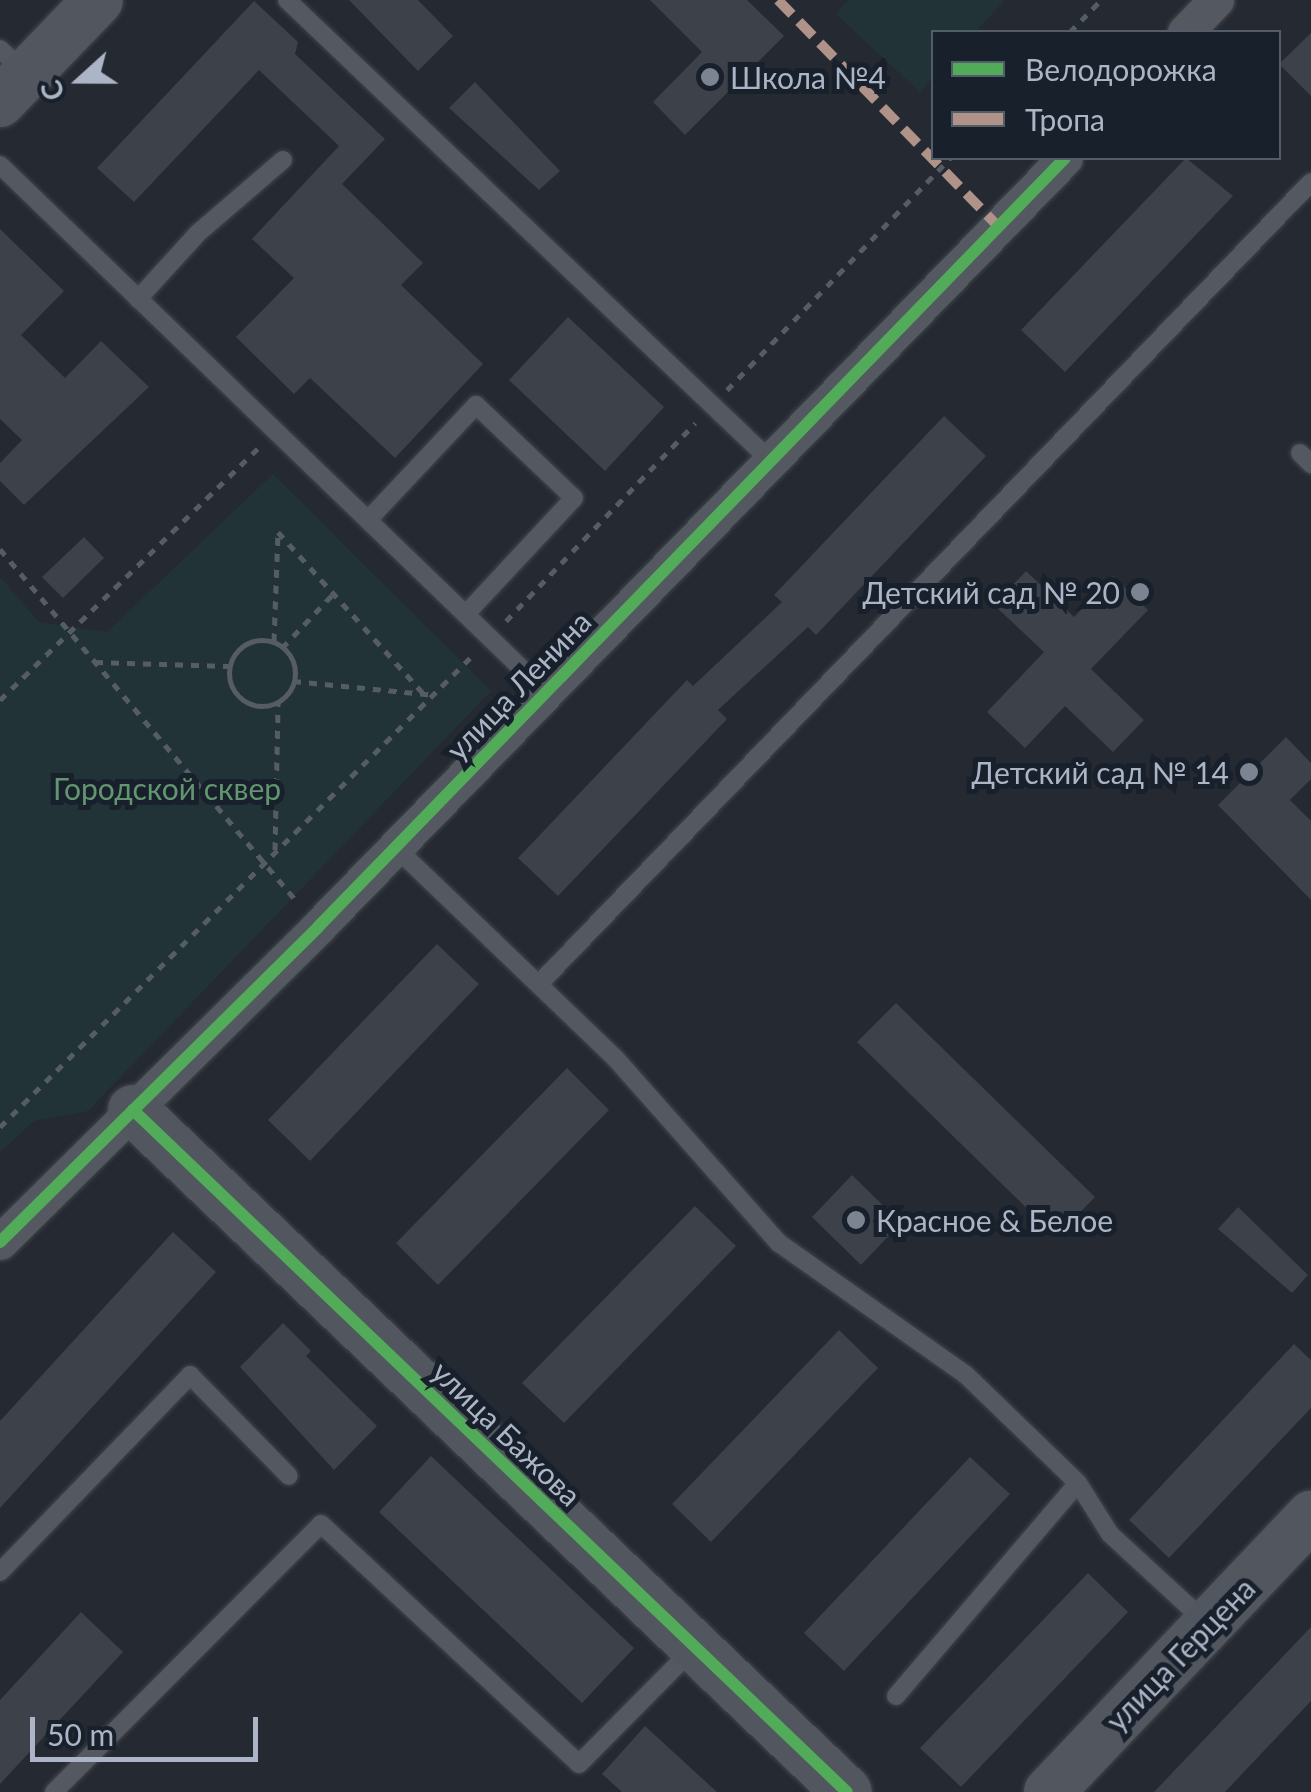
<!DOCTYPE html>
<html>
<head>
<meta charset="utf-8">
<style>
	body { margin:0 }
	#map { position:relative; width:1311px; height:1792px; overflow:hidden; background:#252931; font-family:Lato,sans-serif }
	div>[style] { position:absolute }
	[style*='--x'] { left:calc(var(--x)*1px); top:calc(var(--y)*1px); width:calc(var(--w)*1px); rotate:calc(var(--a)*1deg) }
	.green>* { inset:0; background:#223337 }
	.building>* { inset:0; background:#3d4149 }
	.path>* { height:5px; margin-top:-2.5px; transform-origin:0; background:repeating-linear-gradient(90deg,#565c64 0 8px,transparent 0 16px) }
	.path>.ring { margin:-2.5px; padding:0; box-sizing:content-box; background:none; border:5px solid #565c64; border-radius:50% }
	.roads { filter:drop-shadow(0 0 2px #41444b) drop-shadow(0 0 2px #41444b) }
	.lane>* { height:18px; margin:-9px; padding:0 9px; transform-origin:9px; border-radius:9px; background:#545860 }
	.street>* { height:35px; margin:-17.5px; padding:0 17.5px; transform-origin:17.5px; border-radius:17.5px; background:#545860 }
	.secondary>* { height:50px; margin:-25px; padding:0 25px; transform-origin:25px; border-radius:25px; background:#52575f }
	.quiet>* { height:10px; margin-top:-5px; transform-origin:0; background:repeating-linear-gradient(90deg,#af9288 0 20px,transparent 0 30px) }
	.cycleway>* { height:12px; margin:-6px; padding:0 6px; transform-origin:6px; border-radius:6px; background:#51ab58 }
	.dots>* { width:28px; height:28px; translate:-50% -50%; box-sizing:border-box; border:5px solid #18202c; border-radius:50% }
	span { translate:-50% -50%; white-space:nowrap; text-align:center; line-height:1.15; -webkit-text-stroke:10px #18202c; paint-order:stroke }
	.poi-label { font-size:30px; color:#acb5c5 }
	.left { translate:0 -50%; text-align:left }
	.right { translate:-100% -50%; text-align:right }
	.street-label { font-size:30px; color:#acb5c5 }
	.park-label { font-size:30px; color:#639670 }
	.legend { position:absolute; left:931px; top:30px; width:350px; height:130px; box-sizing:border-box; background:#18202c; border:2px solid #535c69; margin:0; padding:12px 18px; list-style:none; font-size:30px; color:#acb5c5 }
	.legend li { display:flex; align-items:center; gap:20px; height:50px }
	.legend b { width:50px; border:2px solid #535c69 }
	.north { position:absolute; left:30px; top:30px; width:100px; height:100px; -webkit-text-stroke:8px #18202c; paint-order:stroke; rotate:249deg; font-size:28px; font-weight:700; line-height:40px; text-align:center; color:#acb5c5 }
	.north::after { content:''; display:block; margin:auto; width:35px; height:45px; background:#acb5c5; clip-path:polygon(50% 0,100% 100%,50% 72%,0 100%) }
	.scale { position:absolute; left:30px; top:1717px; width:228px; height:45px; box-sizing:border-box; border:5px solid #acb5c5; border-top:0; padding-left:12px; font-size:30px; line-height:35px; white-space:nowrap; color:#acb5c5; -webkit-text-stroke:8px #18202c; paint-order:stroke }
</style>
</head>
<body>
<div id="map">
	<div class="green">
		<div style="clip-path:polygon(848px 0,1005px 0,975px 32px,934px 32px,933px 77px,920px 92px,836px 14px)"></div>
		<div style="clip-path:polygon(273px 474px,491px 691px,88px 1111px,34px 1121px,0 1152px,0 577px,39px 622px,107px 632px)"></div>
	</div>
	<div class="building">
		<div style="clip-path:polygon(349px 0,418px 0,453px 36px,418px 71px)"></div>
		<div style="clip-path:polygon(650px 0,747px 0,784px 36px,685px 135px,653px 102px,702px 52px)"></div>
		<div style="clip-path:polygon(254px 1px,298px 42px,295px 54px,385px 139px,342px 184px,423px 263px,401px 285px,483px 364px,395px 458px,310px 378px,294px 394px,236px 337px,294px 278px,252px 239px,339px 146px,259px 70px,134px 202px,97px 168px)"></div>
		<div style="clip-path:polygon(1311px 33px,1311px 96px,1279px 64px)"></div>
		<div style="clip-path:polygon(475px 82px,560px 171px,539px 190px,449px 108px)"></div>
		<div style="clip-path:polygon(1186px 158px,1233px 196px,1065px 372px,1021px 330px)"></div>
		<div style="clip-path:polygon(0 229px,64px 291px,21px 335px,65px 378px,101px 341px,149px 387px,24px 505px,0 481px,0 463px,22px 440px,0 419px)"></div>
		<div style="clip-path:polygon(568px 317px,664px 407px,605px 471px,509px 380px)"></div>
		<div style="clip-path:polygon(944px 416px,986px 456px,816px 635px,808px 627px,718px 710px,727px 719px,558px 896px,518px 858px,687px 680px,693px 686px,782px 602px,774px 595px)"></div>
		<div style="clip-path:polygon(84px 537px,104px 558px,63px 598px,42px 577px)"></div>
		<div style="clip-path:polygon(1026px 571px,1074px 617px,1113px 576px,1148px 610px,1091px 669px,1144px 720px,1113px 752px,1065px 706px,1025px 748px,987px 712px,1044px 652px,994px 605px)"></div>
		<div style="clip-path:polygon(1286px 737px,1311px 763px,1311px 779px,1290px 800px,1311px 821px,1311px 900px,1218px 805px)"></div>
		<div style="clip-path:polygon(437px 944px,479px 984px,310px 1161px,268px 1120px)"></div>
		<div style="clip-path:polygon(896px 1003px,1095px 1197px,1056px 1237px,857px 1042px)"></div>
		<div style="clip-path:polygon(567px 1068px,609px 1110px,438px 1285px,396px 1243px)"></div>
		<div style="clip-path:polygon(852px 1175px,901px 1223px,861px 1265px,812px 1217px)"></div>
		<div style="clip-path:polygon(695px 1206px,736px 1246px,564px 1423px,522px 1383px)"></div>
		<div style="clip-path:polygon(1238px 1207px,1308px 1275px,1292px 1293px,1218px 1229px)"></div>
		<div style="clip-path:polygon(173px 1232px,216px 1272px,0 1508px,0 1421px)"></div>
		<div style="clip-path:polygon(283px 1323px,311px 1351px,306px 1356px,377px 1426px,334px 1470px,240px 1367px)"></div>
		<div style="clip-path:polygon(839px 1330px,878px 1368px,711px 1542px,672px 1504px)"></div>
		<div style="clip-path:polygon(1294px 1344px,1311px 1360px,1311px 1408px,1169px 1558px,1129px 1520px)"></div>
		<div style="clip-path:polygon(431px 1456px,634px 1648px,582px 1703px,379px 1512px)"></div>
		<div style="clip-path:polygon(970px 1457px,1010px 1494px,844px 1671px,804px 1633px)"></div>
		<div style="clip-path:polygon(1088px 1573px,1128px 1612px,961px 1787px,920px 1748px)"></div>
		<div style="clip-path:polygon(81px 1612px,123px 1652px,0 1784px,0 1700px)"></div>
		<div style="clip-path:polygon(1311px 1627px,1311px 1701px,1225px 1792px,1154px 1792px)"></div>
		<div style="clip-path:polygon(645px 1726px,717px 1792px,622px 1792px,602px 1774px)"></div>
	</div>
	<div class="path">
		<div style="--x:1070;--y:32;--w:45;--a:-45.9"></div>
		<div style="--x:727;--y:390;--w:322;--a:-46.1"></div>
		<div style="--x:278;--y:532;--w:218;--a:48"></div>
		<div style="--x:0;--y:549;--w:461;--a:49.9"></div>
		<div style="--x:506;--y:621;--w:274;--a:-46.3"></div>
		<div class="ring" style="left:229px;top:640px;width:61px;height:61px"></div>
		<div style="--x:274;--y:641;--w:107;--a:-87.9"></div>
		<div style="--x:282;--y:648;--w:74;--a:-46.6"></div>
		<div style="--x:95;--y:662;--w:133;--a:1.7"></div>
		<div style="--x:293;--y:681;--w:143;--a:5.6"></div>
		<div style="--x:0;--y:700;--w:362;--a:-44.3"></div>
		<div style="--x:275;--y:850;--w:147;--a:-88.8"></div>
		<div style="--x:0;--y:1127;--w:670;--a:-44.94"></div>
	</div>
	<div class="roads">
		<div class="lane">
			<div style="--x:287;--y:0;--w:668;--a:43.61"></div>
			<div style="--x:0;--y:49;--w:35;--a:44"></div>
			<div style="--x:0;--y:165;--w:759;--a:43.99"></div>
			<div style="--x:138;--y:299;--w:89;--a:-47.7"></div>
			<div style="--x:198;--y:233;--w:112;--a:-40.7"></div>
			<div style="--x:1300;--y:453;--w:16;--a:45"></div>
			<div style="--x:368;--y:520;--w:158;--a:-46.8"></div>
			<div style="--x:476;--y:405;--w:135;--a:43.5"></div>
			<div style="--x:574;--y:498;--w:158;--a:133"></div>
			<div style="--x:395;--y:847;--w:306;--a:43.8"></div>
			<div style="--x:616;--y:1059;--w:246;--a:48.5"></div>
			<div style="--x:779;--y:1243;--w:228;--a:35.2"></div>
			<div style="--x:965;--y:1374;--w:157;--a:44"></div>
			<div style="--x:1078;--y:1483;--w:60;--a:57.9"></div>
			<div style="--x:1110;--y:1534;--w:133;--a:42.6"></div>
			<div style="--x:539;--y:984;--w:1113;--a:-46.09"></div>
			<div style="--x:0;--y:1572;--w:274;--a:-46"></div>
			<div style="--x:190;--y:1375;--w:141;--a:45.6"></div>
			<div style="--x:896;--y:1696;--w:280;--a:-49.5"></div>
			<div style="--x:54;--y:1792;--w:378;--a:-45.1"></div>
			<div style="--x:321;--y:1524;--w:352;--a:42.9"></div>
			<div style="--x:579;--y:1764;--w:159;--a:-45.3"></div>
		</div>
		<div class="street">
			<div style="--x:1185;--y:32;--w:45;--a:-45.9"></div>
			<div style="--x:0;--y:1242;--w:448;--a:-44.7"></div>
			<div style="--x:318;--y:927;--w:1072;--a:-45.83"></div>
		</div>
		<div class="secondary">
			<div style="--x:0;--y:102;--w:141;--a:-46.1"></div>
			<div style="--x:133;--y:1110;--w:987;--a:43.69"></div>
			<div style="--x:1049;--y:1792;--w:381;--a:-46.5"></div>
		</div>
	</div>
	<div class="quiet">
		<div style="--x:778;--y:0;--w:317;--a:45.8"></div>
	</div>
	<div class="cycleway">
		<div style="--x:133;--y:1110;--w:987;--a:43.69"></div>
		<div style="--x:0;--y:1242;--w:448;--a:-44.7"></div>
		<div style="--x:318;--y:927;--w:1072;--a:-45.83"></div>
	</div>
	<div class="dots">
		<div style="left:710px;top:77px;background:#7d8491"></div>
		<div style="left:1140px;top:592px;background:#7d8491"></div>
		<div style="left:1249px;top:772px;background:#7d8491"></div>
		<div style="left:856px;top:1220px;background:#7d8491"></div>
	</div>
	<div class="poi-label">
		<span class="left" style="left:730px;top:77px">Школа №4</span>
		<span class="right" style="left:1120px;top:592px">Детский сад № 20</span>
		<span class="right" style="left:1229px;top:772px">Детский сад № 14</span>
		<span class="left" style="left:876px;top:1220px">Красное &amp; Белое</span>
	</div>
	<div class="street-label">
		<span style="left:518px;top:685px;rotate:-46deg">улица Ленина</span>
		<span style="left:507px;top:1433px;rotate:44deg">улица Бажова</span>
		<span style="left:1180px;top:1654px;rotate:-46deg">улица Герцена</span>
	</div>
	<div class="park-label">
		<span style="left:167px;top:788px">Городской сквер</span>
	</div>
	<ul class="legend">
	<li><b style="height:12px;background:#51ab58"></b>Велодорожка</li>
	<li><b style="height:12px;background:#af9288"></b>Тропа</li>
	</ul>
	<div class="north">С</div>
	<div class="scale">50 m</div>
</div>
</body>
</html>
